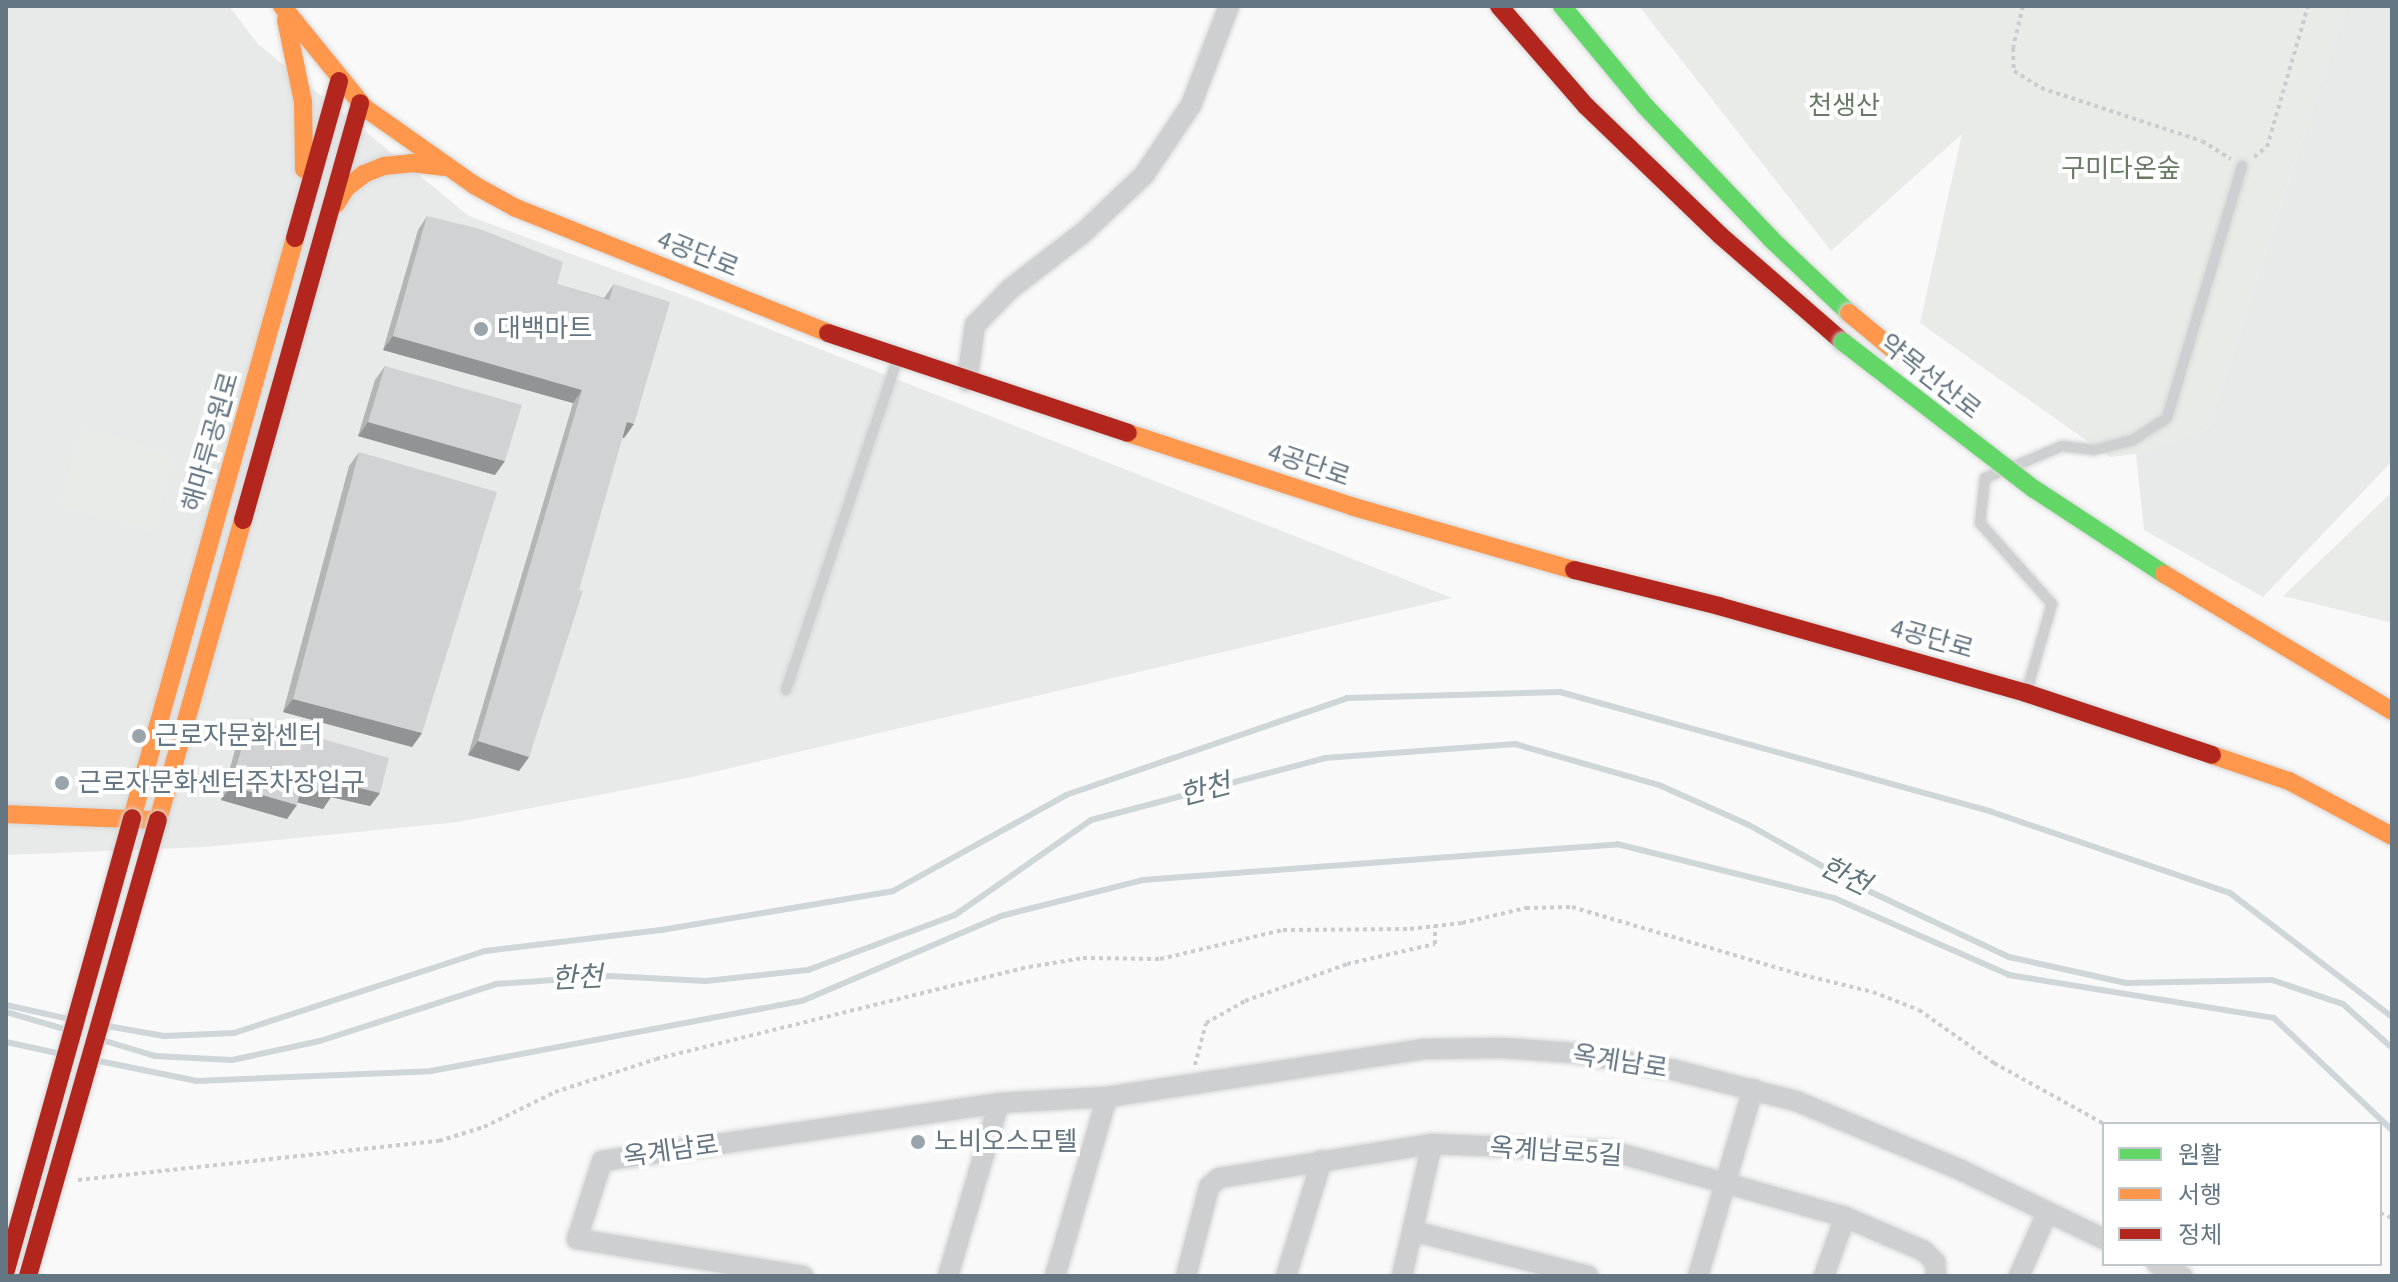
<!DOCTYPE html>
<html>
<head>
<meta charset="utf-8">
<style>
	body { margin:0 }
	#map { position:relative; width:2398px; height:1282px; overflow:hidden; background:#f9f9f9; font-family:"Source Sans 3","Noto Sans KR",sans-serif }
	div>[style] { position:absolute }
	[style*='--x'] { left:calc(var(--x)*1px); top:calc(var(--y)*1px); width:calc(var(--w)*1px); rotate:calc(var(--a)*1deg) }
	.built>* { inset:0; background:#e8e9e9 }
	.green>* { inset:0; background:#e8ebe6 }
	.stream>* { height:6px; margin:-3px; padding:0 3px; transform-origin:3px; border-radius:3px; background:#ced6d9 }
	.path>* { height:4px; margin-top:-2px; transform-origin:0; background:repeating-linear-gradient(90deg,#cbcccd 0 4px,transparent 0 8px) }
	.roads { filter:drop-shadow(0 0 2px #d5d6d7) drop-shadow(0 0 2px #d5d6d7) }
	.lane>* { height:10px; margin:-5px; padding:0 5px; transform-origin:5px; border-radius:5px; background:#cecfd0 }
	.street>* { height:20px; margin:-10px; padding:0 10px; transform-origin:10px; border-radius:10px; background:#cecfd0 }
	.fast>* { height:18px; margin:-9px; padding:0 9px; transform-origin:9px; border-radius:9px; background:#63d668 }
	.slow>* { height:18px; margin:-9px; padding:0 9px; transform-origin:9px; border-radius:9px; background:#ff974d }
	.jam>* { height:18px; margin:-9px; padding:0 9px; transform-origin:9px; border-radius:9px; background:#b3261e }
	.bridges { filter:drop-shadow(0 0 2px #d5d6d7) drop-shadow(0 0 2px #d5d6d7) }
	.fast-bridge>* { height:18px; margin:-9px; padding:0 9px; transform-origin:9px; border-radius:9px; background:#63d668 }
	.slow-bridge>* { height:18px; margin:-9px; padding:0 9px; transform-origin:9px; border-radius:9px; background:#ff974d }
	.jam-bridge>* { height:18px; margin:-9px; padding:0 9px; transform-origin:9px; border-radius:9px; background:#b3261e }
	.wall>* { inset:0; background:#b3b5b5 }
	.shaded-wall>* { inset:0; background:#929394 }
	.building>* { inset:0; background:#d0d2d3 }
	.dots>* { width:22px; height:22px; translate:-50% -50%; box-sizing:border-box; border:4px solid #fff; border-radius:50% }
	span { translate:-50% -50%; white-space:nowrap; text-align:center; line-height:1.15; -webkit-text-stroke:8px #fff; paint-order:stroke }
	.park-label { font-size:26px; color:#687a64 }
	.street-label { font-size:26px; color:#657683 }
	.poi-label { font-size:26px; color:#657683 }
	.left { translate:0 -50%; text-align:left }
	.water-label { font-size:28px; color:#60757c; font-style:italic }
	.frame { position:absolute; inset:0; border:8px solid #657683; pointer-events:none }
	.legend { position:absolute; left:2102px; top:1122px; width:280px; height:144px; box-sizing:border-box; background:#fff; border:2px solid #c1c8cd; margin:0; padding:10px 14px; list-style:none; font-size:24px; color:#657683 }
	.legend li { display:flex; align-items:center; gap:16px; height:40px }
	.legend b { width:40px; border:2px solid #c1c8cd }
</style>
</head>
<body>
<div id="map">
	<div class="built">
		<div style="clip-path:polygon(6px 6px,229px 6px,258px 44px,469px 216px,685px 296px,1452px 598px,692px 777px,458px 822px,205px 847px,6px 855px)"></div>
		<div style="clip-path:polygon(2346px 6px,2392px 6px,2392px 461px,2263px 597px,2144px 530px,2136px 454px,2208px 429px)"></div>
	</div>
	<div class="green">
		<div style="clip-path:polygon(1639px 6px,2346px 6px,2208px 429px,2136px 454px,2110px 457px,1920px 323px,1962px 134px,1831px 251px)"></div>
		<div style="clip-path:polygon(81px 427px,174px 456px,154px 532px,59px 506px)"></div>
		<div style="clip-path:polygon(2392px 492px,2392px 623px,2283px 596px)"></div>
	</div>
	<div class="stream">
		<div style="--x:6;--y:1005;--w:65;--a:12.5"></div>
		<div style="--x:6;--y:1012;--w:60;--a:16.3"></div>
		<div style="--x:107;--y:1026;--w:58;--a:10"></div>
		<div style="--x:164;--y:1036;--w:70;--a:-2.5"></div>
		<div style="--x:234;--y:1033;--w:264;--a:-18.1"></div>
		<div style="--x:485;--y:951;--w:177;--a:-6.8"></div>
		<div style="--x:661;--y:930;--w:235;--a:-9.5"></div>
		<div style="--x:893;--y:891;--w:198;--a:-29"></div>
		<div style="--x:1066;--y:795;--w:297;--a:-19"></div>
		<div style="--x:1347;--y:698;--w:213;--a:-1.6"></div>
		<div style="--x:1560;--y:692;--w:448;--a:15.5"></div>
		<div style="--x:1992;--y:812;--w:251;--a:18.8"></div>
		<div style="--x:2230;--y:893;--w:204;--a:37.4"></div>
		<div style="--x:102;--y:1040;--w:55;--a:16.8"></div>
		<div style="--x:155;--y:1056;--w:77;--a:3"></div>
		<div style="--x:232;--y:1060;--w:90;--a:-12.2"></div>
		<div style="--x:320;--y:1041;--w:185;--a:-17.9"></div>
		<div style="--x:496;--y:984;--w:114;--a:-4"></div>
		<div style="--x:610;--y:976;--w:96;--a:3"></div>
		<div style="--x:706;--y:981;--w:103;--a:-6.2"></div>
		<div style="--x:808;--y:970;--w:157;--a:-20.5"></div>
		<div style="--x:955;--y:915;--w:166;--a:-34.9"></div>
		<div style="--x:1091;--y:820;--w:242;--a:-14.8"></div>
		<div style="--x:1325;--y:758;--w:191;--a:-4.2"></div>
		<div style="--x:1515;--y:744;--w:150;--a:15.9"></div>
		<div style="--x:1659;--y:785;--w:98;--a:24"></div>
		<div style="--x:1749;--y:825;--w:123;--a:29.3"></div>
		<div style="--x:1856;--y:885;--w:169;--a:25.2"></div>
		<div style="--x:2009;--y:957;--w:120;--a:12.5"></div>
		<div style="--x:2126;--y:983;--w:146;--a:-1.2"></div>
		<div style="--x:2272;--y:980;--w:75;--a:18.7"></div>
		<div style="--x:2343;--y:1004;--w:66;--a:41.9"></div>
		<div style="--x:6;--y:1042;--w:52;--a:12.2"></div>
		<div style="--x:99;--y:1061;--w:100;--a:11.5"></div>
		<div style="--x:197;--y:1081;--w:234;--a:-2.4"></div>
		<div style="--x:431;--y:1071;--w:378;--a:-10.7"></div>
		<div style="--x:802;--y:1001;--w:216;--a:-23.1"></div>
		<div style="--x:1001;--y:916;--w:146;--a:-14.2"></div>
		<div style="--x:1143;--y:880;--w:475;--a:-4.3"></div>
		<div style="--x:1617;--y:844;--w:224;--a:14"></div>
		<div style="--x:1834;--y:898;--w:191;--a:23.7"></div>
		<div style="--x:2009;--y:975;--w:268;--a:9.2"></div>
		<div style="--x:2274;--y:1018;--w:163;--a:43.5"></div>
	</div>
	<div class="path">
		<div style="--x:2023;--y:6;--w:43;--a:103.4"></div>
		<div style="--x:2013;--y:48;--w:23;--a:88"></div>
		<div style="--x:2014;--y:71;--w:32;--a:32"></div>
		<div style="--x:2041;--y:88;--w:169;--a:18.2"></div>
		<div style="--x:2202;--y:141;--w:34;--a:32"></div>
		<div style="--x:2254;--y:157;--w:16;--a:-38"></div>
		<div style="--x:2267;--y:147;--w:147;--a:-73.8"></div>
		<div style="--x:1195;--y:1065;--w:43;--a:-75.3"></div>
		<div style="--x:1206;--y:1023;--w:45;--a:-29.4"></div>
		<div style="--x:1245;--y:1001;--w:109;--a:-19.9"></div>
		<div style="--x:1347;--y:964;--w:90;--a:-12.8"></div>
		<div style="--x:1435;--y:944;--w:18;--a:-90"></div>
		<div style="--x:78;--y:1180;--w:363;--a:-6.2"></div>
		<div style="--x:439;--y:1141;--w:47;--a:-17.3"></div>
		<div style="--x:484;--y:1127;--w:79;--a:-26.2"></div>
		<div style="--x:555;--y:1092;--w:106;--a:-18.1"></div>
		<div style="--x:656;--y:1059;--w:384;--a:-13.9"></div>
		<div style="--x:1029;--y:967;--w:55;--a:-9.5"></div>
		<div style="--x:1083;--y:958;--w:77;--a:0.7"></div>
		<div style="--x:1160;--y:959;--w:126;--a:-13.3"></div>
		<div style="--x:1283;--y:930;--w:127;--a:-0.5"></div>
		<div style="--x:1410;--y:929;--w:52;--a:-6.6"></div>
		<div style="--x:1462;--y:923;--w:66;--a:-13.2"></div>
		<div style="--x:1526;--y:908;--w:46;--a:-1.2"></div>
		<div style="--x:1572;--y:907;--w:233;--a:16.5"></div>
		<div style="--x:1795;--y:973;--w:80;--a:13.7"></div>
		<div style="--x:1873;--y:992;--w:49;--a:21.4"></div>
		<div style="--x:1919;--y:1010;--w:92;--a:35.2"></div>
		<div style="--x:1994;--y:1063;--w:126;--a:29"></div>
		<div style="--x:2380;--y:1213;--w:13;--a:23"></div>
	</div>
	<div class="roads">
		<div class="lane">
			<div style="--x:2015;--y:466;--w:51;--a:-23.1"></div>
			<div style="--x:2062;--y:446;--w:32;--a:7"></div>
			<div style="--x:2094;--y:450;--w:40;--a:-14.4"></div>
			<div style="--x:2133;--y:440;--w:40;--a:-32.9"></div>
			<div style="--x:2167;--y:418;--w:263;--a:-73.4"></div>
			<div style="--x:1997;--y:473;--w:13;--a:157"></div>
			<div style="--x:1985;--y:478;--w:45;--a:96.3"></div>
			<div style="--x:1980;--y:523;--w:108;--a:48.4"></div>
			<div style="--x:2052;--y:604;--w:90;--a:106.2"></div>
			<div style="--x:786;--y:690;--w:348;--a:-71.4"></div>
		</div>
		<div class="street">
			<div style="--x:967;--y:381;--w:57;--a:-81.9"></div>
			<div style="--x:975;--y:325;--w:50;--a:-45.8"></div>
			<div style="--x:1010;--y:289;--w:93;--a:-37.6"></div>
			<div style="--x:1084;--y:232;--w:83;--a:-43.5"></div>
			<div style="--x:1144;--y:175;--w:84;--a:-56.1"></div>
			<div style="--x:1191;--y:105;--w:106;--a:-69"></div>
			<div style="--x:1413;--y:1231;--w:181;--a:14.4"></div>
			<div style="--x:2157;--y:1264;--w:28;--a:26"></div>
			<div style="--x:803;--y:1276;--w:229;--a:-170.7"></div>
			<div style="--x:577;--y:1239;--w:82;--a:-72.2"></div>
			<div style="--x:602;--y:1161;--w:401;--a:-8.3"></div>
			<div style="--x:999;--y:1103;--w:108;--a:-3.2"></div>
			<div style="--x:1107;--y:1097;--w:320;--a:-8.6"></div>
			<div style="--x:1423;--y:1049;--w:81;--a:-0.7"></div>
			<div style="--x:1504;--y:1048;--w:70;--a:4.1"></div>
			<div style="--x:1574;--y:1053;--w:101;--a:9.6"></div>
			<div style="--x:1674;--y:1070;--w:126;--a:14.3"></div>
			<div style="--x:1796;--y:1101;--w:179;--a:22.7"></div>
			<div style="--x:1961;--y:1170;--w:159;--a:25.8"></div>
			<div style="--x:948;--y:1276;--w:180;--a:-73.6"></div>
			<div style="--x:1055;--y:1276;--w:186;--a:-73.8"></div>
			<div style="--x:1186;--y:1276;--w:92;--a:-75.5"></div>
			<div style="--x:1209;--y:1187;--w:13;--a:-42"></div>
			<div style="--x:1219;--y:1178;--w:216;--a:-9.1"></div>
			<div style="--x:1432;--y:1144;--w:180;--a:2.2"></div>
			<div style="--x:1612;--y:1151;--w:242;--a:15.8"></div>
			<div style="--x:1845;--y:1217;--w:86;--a:23.3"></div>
			<div style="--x:1924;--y:1251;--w:16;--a:45"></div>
			<div style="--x:1935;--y:1262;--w:14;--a:86"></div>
			<div style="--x:1286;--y:1276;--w:121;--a:-72.8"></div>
			<div style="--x:1402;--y:1276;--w:135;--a:-77.2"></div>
			<div style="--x:1698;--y:1276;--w:195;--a:-73.6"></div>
			<div style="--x:1824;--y:1276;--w:63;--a:-70.4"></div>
			<div style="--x:2019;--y:1276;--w:69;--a:-66"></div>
		</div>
		<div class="fast">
			<div style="--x:1562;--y:6;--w:130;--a:50.3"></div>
			<div style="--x:1645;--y:106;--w:183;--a:46.5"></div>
			<div style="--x:1771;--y:239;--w:108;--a:43.5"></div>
		</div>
		<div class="slow">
			<div style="--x:282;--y:6;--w:132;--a:50.9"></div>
			<div style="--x:365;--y:108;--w:133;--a:35.2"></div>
			<div style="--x:474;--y:185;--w:48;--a:28.7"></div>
			<div style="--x:516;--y:208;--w:336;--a:21.8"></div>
			<div style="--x:286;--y:20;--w:84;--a:78.3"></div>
			<div style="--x:303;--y:102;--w:67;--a:89.1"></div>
			<div style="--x:336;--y:204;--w:19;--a:-58"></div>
			<div style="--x:346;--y:188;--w:23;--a:-38"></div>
			<div style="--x:364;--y:174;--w:22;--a:-22"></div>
			<div style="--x:384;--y:166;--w:27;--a:-6"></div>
			<div style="--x:411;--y:163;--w:32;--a:7"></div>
			<div style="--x:1128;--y:433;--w:238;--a:18.1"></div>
			<div style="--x:1354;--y:507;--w:229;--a:16"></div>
			<div style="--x:2212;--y:755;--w:81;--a:18.7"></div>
			<div style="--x:2289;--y:781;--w:117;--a:28.1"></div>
			<div style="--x:6;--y:814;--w:152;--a:2.3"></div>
			<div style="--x:158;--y:820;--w:312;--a:-74.2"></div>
			<div style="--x:132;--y:818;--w:602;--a:-74.3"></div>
		</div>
		<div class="jam">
			<div style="--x:1499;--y:6;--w:133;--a:49"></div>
			<div style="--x:1586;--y:106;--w:187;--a:43.9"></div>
			<div style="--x:1721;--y:236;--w:162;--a:41"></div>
			<div style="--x:295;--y:238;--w:163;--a:-74.3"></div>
			<div style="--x:828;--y:333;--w:316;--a:18.4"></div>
			<div style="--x:243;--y:520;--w:433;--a:-74.3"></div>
			<div style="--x:1574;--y:570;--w:149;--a:13.9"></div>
			<div style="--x:1719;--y:606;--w:319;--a:15.8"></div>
			<div style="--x:2026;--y:693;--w:196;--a:18.4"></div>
		</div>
	</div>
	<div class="bridges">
		<div class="fast-bridge">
			<div style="--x:1843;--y:342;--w:241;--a:37.6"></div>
			<div style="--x:2034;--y:489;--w:155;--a:33.2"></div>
		</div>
		<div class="slow-bridge">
			<div style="--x:1849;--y:313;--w:60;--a:39.6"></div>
			<div style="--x:2164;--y:574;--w:266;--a:31"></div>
		</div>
		<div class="jam-bridge">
			<div style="--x:6;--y:1270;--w:469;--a:-74.4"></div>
			<div style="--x:28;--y:1276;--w:474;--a:-74.1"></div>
		</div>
	</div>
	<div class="wall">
		<div style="clip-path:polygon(427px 216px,557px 284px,604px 298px,614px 284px,634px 424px,624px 438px,622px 437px,529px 757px,519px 771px,468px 755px,573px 403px,383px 350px,418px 230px)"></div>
		<div style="clip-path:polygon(385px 366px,495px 475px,358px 436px,375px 380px)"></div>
		<div style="clip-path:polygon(359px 452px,422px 733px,412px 747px,283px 712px,349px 466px)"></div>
		<div style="clip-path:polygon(250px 718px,380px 793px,370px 806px,331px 797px,323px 809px,297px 802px,287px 819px,221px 800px,240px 732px)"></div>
	</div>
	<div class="shaded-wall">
		<div style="clip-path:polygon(393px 336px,582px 390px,573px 403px,383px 350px)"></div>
		<div style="clip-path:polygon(368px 422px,505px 461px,495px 475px,358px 436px)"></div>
		<div style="clip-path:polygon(627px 422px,634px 424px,624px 438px,617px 436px)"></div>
		<div style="clip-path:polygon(293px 699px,422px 733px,412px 747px,283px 712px)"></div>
		<div style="clip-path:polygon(478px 741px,529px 757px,519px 771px,468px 755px)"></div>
		<div style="clip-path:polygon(336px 782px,380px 793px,370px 806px,331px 797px,323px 809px,292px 801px,301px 787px)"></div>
		<div style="clip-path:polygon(231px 786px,297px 805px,287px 819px,221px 800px)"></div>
	</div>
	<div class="building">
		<div style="clip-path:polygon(427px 216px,480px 229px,563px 262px,557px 284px,609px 300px,614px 284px,670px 302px,634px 424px,627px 422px,579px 590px,583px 591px,529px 757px,478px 741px,582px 390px,393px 336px)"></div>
		<div style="clip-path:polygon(385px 366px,522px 405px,505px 461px,368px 422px)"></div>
		<div style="clip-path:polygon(359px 452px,497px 492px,422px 733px,293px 699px)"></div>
		<div style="clip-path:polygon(250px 718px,389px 758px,380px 793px,336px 782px,332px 795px,301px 787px,297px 805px,231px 786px)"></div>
	</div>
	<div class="dots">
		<div style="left:481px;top:329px;background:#99a4ac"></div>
		<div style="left:139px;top:736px;background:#99a4ac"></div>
		<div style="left:62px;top:783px;background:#99a4ac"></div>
		<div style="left:918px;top:1142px;background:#99a4ac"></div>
	</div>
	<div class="park-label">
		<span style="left:1844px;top:106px">천생산</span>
		<span style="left:2121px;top:169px">구미다온숲</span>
	</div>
	<div class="street-label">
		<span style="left:698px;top:254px;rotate:22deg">4공단로</span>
		<span style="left:1930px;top:377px;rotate:38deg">약목선산로</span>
		<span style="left:211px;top:442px;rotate:-74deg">해마루공원로</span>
		<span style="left:1309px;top:465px;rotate:19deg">4공단로</span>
		<span style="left:1932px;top:639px;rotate:16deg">4공단로</span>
		<span style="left:1620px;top:1062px;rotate:9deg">옥계남로</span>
		<span style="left:671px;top:1151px;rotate:-8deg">옥계남로</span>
		<span style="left:1556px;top:1152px;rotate:4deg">옥계남로5길</span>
	</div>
	<div class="poi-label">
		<span class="left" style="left:497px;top:329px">대백마트</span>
		<span class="left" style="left:155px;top:736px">근로자문화센터</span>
		<span class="left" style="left:78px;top:783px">근로자문화센터주차장입구</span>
		<span class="left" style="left:934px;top:1142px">노비오스모텔</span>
	</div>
	<div class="water-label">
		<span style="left:1205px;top:790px;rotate:-15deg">한천</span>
		<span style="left:1845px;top:876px;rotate:26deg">한천</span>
		<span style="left:577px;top:978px;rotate:-3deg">한천</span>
	</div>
	<div class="frame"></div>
	<ul class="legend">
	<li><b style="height:10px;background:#63d668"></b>원활</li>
	<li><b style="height:10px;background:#ff974d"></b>서행</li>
	<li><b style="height:10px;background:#b3261e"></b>정체</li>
	</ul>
</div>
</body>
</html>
